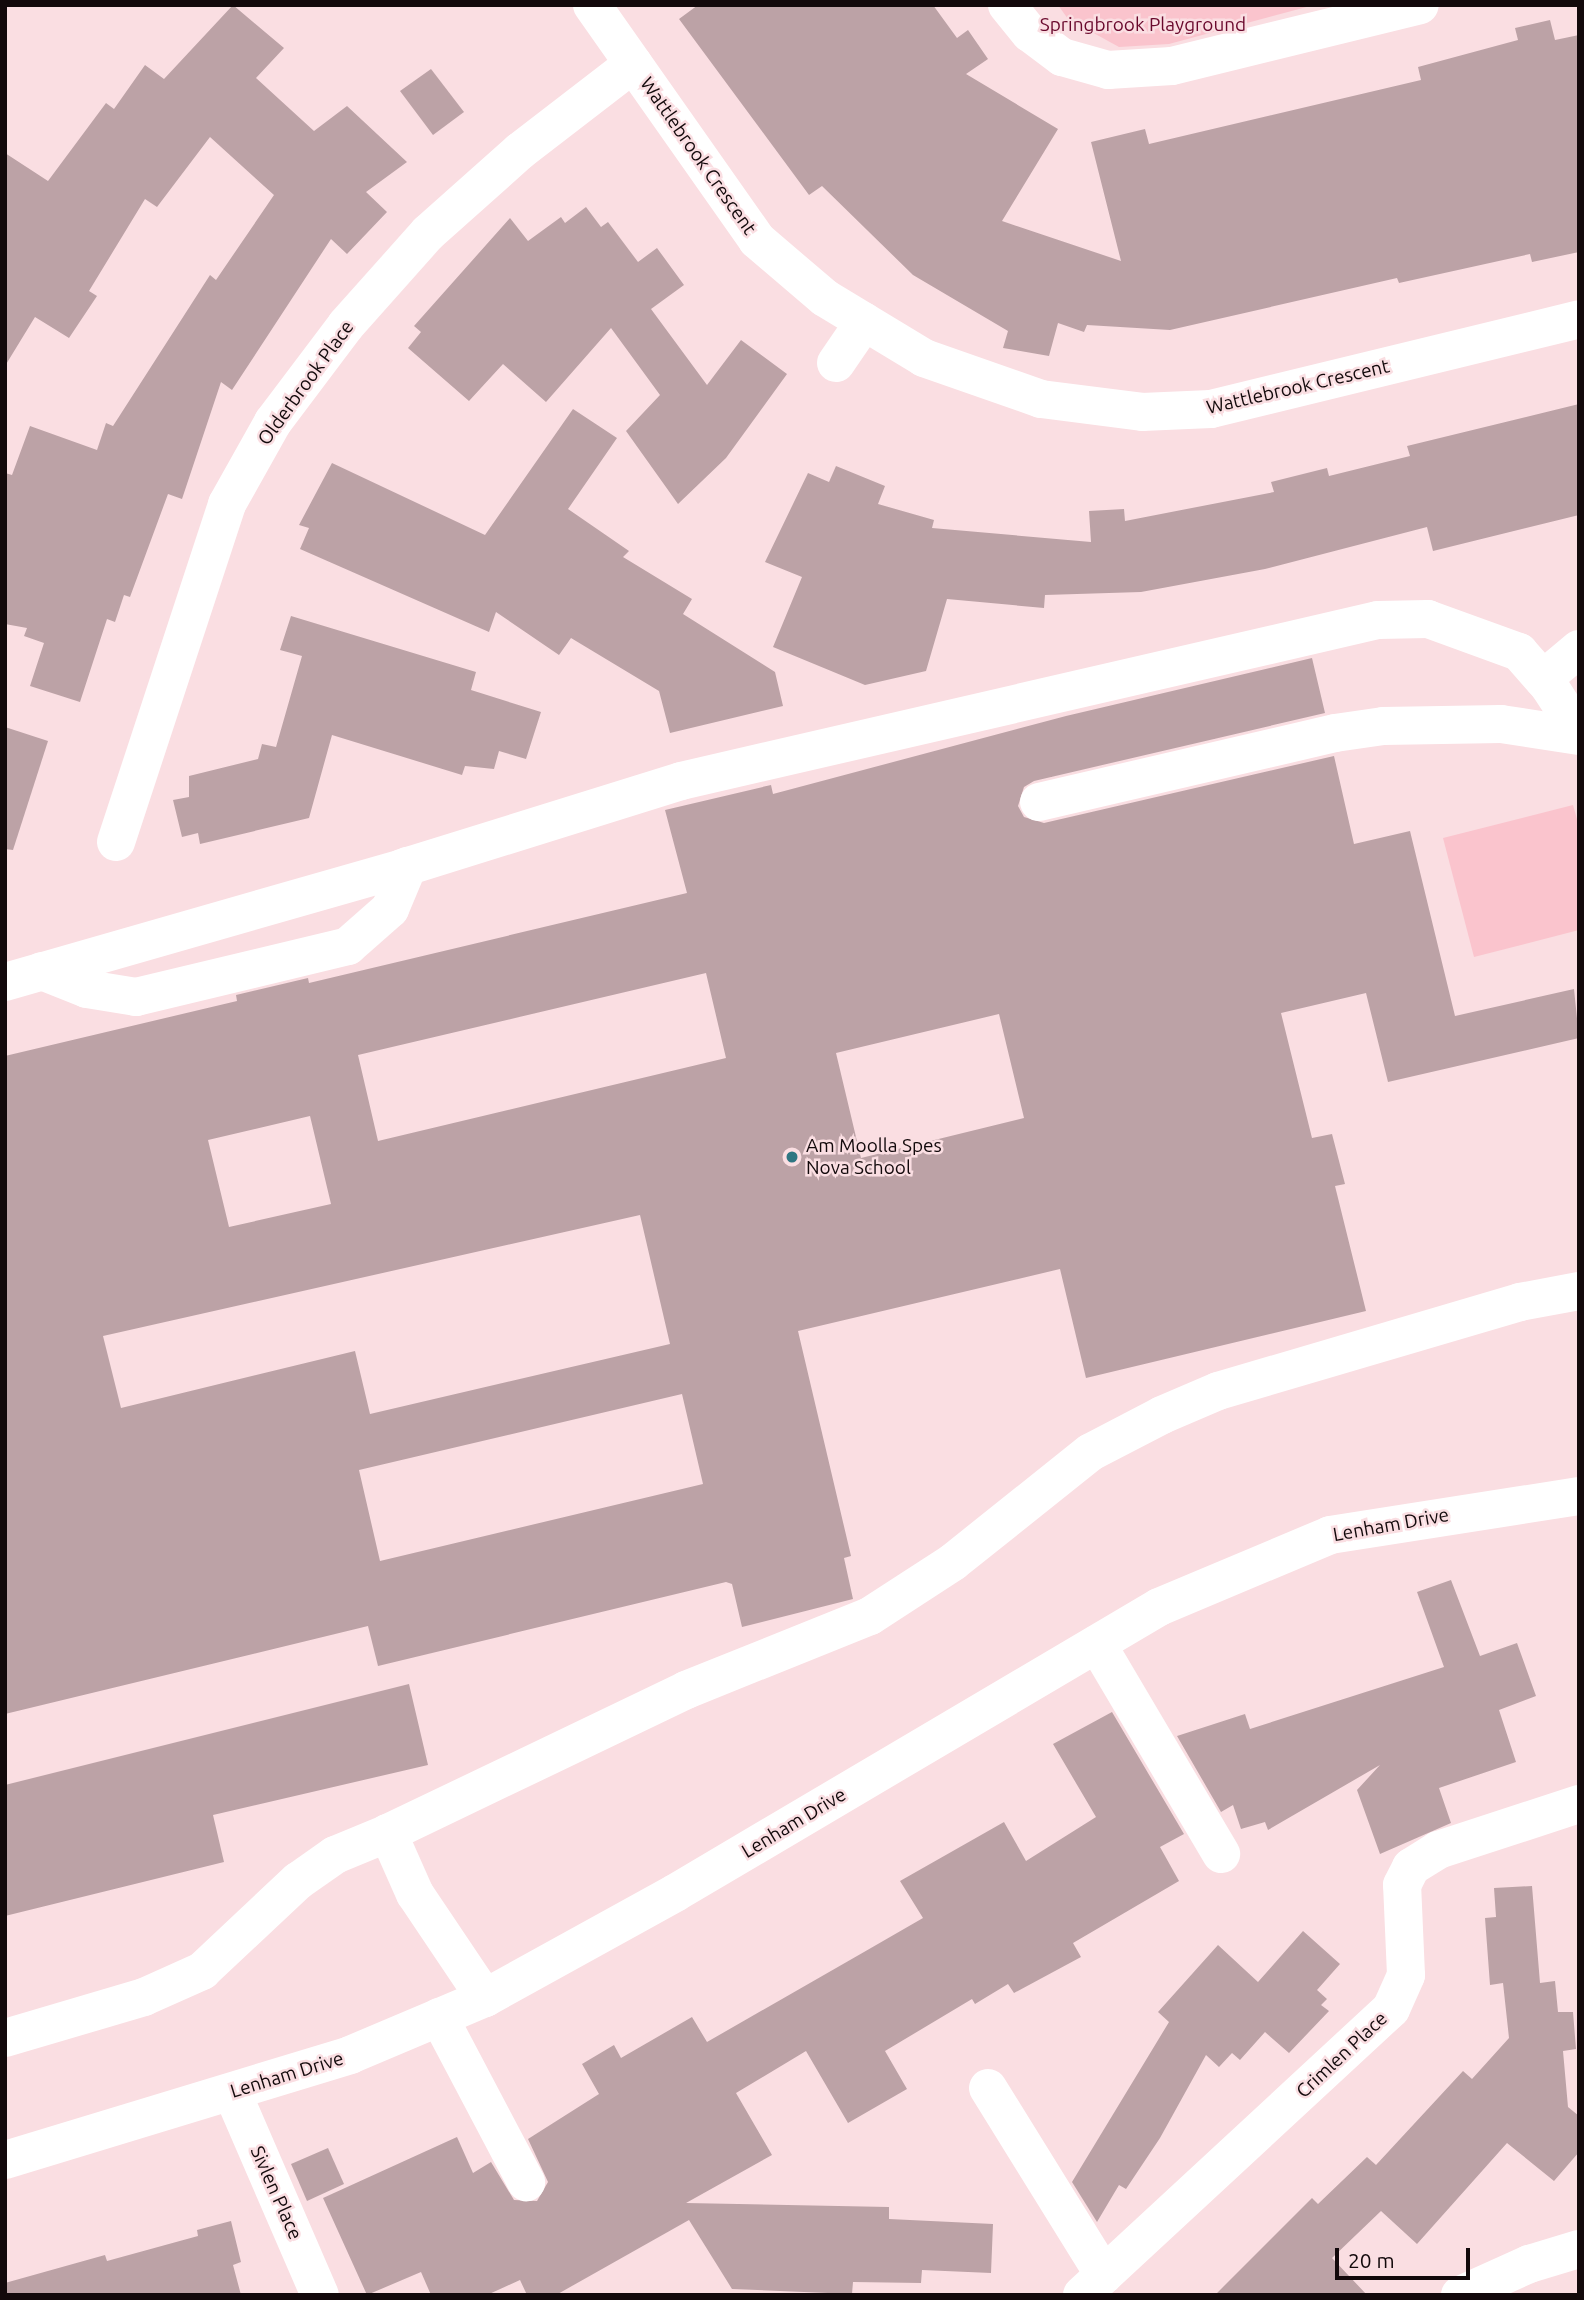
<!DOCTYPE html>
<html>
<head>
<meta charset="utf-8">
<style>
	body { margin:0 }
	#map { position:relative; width:1584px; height:2300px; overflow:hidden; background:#fadee2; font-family:Ubuntu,sans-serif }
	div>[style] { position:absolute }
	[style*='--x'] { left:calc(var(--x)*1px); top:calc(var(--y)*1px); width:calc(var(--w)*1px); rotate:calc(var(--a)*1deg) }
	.green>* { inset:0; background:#fac4cd }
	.building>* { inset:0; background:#bca2a6 }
	.minor>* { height:38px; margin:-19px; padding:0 19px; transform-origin:19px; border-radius:19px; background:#fff }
	.dots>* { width:19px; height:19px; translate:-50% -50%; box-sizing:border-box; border:4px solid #fadee2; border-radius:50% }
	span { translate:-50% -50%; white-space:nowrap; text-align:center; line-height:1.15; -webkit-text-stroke:5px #fadee2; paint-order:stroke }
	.park-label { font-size:19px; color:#69082c }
	.street-label { font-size:19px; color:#12090b }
	.poi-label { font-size:19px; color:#12090b }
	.left { translate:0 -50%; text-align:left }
	.frame { position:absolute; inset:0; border:7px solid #12090b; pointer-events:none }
	.scale { position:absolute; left:1335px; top:2248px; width:135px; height:32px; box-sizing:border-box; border:4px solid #12090b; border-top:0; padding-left:9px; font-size:21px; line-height:24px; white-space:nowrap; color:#12090b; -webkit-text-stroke:5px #fadee2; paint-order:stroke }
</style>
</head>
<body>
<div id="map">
	<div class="green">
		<div style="clip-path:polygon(1058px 5px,1314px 5px,1169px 44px,1119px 47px,1068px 19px)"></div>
		<div style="clip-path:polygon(1573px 805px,1579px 826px,1579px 930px,1474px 957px,1443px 838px)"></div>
	</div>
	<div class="building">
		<div style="clip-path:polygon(233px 5px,284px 48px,256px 78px,314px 131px,347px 106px,407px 162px,366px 192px,387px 212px,347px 254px,331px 239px,232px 390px,221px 382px,182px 499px,168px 494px,130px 597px,124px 595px,115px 622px,107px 619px,80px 702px,30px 686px,44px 643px,24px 636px,27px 628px,5px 624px,5px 473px,12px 475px,30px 426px,97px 450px,106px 423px,113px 426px,210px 275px,216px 280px,274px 195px,210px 137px,157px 207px,145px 199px,89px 291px,97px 296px,69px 338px,35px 317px,5px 366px,5px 153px,48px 181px,106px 103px,114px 109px,145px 65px,164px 79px)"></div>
		<div style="clip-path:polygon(698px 5px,933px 5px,957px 38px,968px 30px,988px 59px,966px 74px,1058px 129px,1002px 221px,1121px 261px,1091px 142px,1145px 129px,1149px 144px,1421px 80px,1418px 67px,1518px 40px,1515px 28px,1550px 20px,1555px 40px,1579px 35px,1579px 252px,1532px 262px,1530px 254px,1399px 283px,1397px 278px,1170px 330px,1087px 325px,1084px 332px,1058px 323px,1049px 356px,1003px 348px,1008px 331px,913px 275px,822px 186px,809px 195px,679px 19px)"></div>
		<div style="clip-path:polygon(431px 69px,464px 112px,433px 135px,400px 91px)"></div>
		<div style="clip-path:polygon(586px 207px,601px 227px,608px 222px,638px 262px,657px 248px,684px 285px,651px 309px,707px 385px,741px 340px,787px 374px,726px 458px,678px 504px,626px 431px,660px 395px,611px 328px,546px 402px,503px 364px,469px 401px,408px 348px,421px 332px,414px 326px,510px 218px,528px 241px,561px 217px,565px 223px)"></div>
		<div style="clip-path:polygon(1579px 404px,1579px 515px,1433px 551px,1427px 527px,1265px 569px,1141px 592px,1045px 595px,1044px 608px,947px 599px,926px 671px,865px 685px,773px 647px,802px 577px,765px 562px,808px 473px,829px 482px,836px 466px,885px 486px,878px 504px,934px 520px,932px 528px,1091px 542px,1089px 511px,1124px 509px,1125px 521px,1274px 492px,1271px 482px,1327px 468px,1329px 476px,1410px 456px,1407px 446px)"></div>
		<div style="clip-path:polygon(573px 409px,617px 438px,568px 509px,629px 551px,623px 557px,692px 599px,683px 614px,775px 672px,783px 706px,670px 733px,659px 691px,571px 638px,559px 655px,496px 612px,489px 632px,300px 549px,309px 528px,299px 525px,332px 463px,485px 535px)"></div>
		<div style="clip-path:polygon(291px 616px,476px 672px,471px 690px,541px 712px,526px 759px,499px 751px,494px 769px,465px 766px,462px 775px,332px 735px,309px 818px,200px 844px,198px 833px,182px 837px,173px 800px,189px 797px,189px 776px,258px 759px,262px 744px,276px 747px,302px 656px,280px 650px)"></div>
		<div style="clip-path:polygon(evenodd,1312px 658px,1325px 713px,1034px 781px,1024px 787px,1018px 806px,1024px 817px,1044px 823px,1334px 756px,1354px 844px,1410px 831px,1455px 1016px,1574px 989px,1579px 1038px,1388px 1082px,1366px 993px,1281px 1013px,1312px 1138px,1332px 1134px,1345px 1184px,1335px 1186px,1366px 1311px,1086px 1378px,1060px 1269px,798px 1331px,851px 1556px,844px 1558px,853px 1599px,742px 1627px,732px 1584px,726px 1582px,378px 1666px,368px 1626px,5px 1714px,5px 1056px,237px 1001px,236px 995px,308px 978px,309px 983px,687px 893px,665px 810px,771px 785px,773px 794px,1066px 716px,1312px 658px,706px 973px,726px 1058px,378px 1141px,358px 1055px,706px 973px,1312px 658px,999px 1014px,1024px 1118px,861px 1158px,836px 1053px,999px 1014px,1312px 658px,310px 1116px,331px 1204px,229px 1227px,208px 1140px,310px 1116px,1312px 658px,640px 1215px,670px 1344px,370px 1414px,355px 1351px,121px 1408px,103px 1336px,640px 1215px,1312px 658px,682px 1394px,703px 1484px,380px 1561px,359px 1470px,682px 1394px)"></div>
		<div style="clip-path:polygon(5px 727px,48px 741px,13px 850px,5px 849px)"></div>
		<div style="clip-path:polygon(1451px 1580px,1480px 1656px,1517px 1643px,1536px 1696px,1499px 1710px,1516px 1762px,1439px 1788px,1451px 1823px,1380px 1854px,1357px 1790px,1380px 1765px,1268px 1830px,1265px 1822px,1241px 1829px,1233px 1805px,1221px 1812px,1177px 1736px,1245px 1714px,1250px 1729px,1444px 1667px,1417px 1592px)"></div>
		<div style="clip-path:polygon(409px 1684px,428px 1765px,213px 1815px,224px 1862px,5px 1916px,5px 1785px)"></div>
		<div style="clip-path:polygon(1112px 1712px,1184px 1834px,1160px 1847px,1179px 1881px,1073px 1943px,1081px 1957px,1014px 1993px,1008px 1984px,975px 2004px,972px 1999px,885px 2051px,907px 2089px,848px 2123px,806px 2051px,736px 2093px,772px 2155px,686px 2203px,889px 2207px,889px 2219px,993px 2224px,991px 2273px,922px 2270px,921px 2283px,853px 2282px,852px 2294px,732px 2289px,689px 2220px,556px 2295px,527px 2295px,520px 2280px,487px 2295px,431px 2295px,421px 2272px,367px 2295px,323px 2198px,457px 2137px,473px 2173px,491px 2162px,514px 2200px,537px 2201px,548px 2182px,528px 2139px,599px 2094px,582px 2064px,614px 2045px,621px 2058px,692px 2017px,707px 2042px,864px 1952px,923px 1918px,900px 1881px,1004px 1822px,1026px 1861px,1096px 1817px,1053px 1744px)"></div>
		<div style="clip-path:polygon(1532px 1886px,1540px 1983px,1555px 1981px,1558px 2012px,1573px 2012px,1576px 2049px,1563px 2051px,1568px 2107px,1579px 2116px,1579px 2152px,1554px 2181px,1507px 2143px,1417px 2244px,1381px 2211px,1332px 2258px,1367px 2295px,1215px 2295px,1312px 2198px,1318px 2204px,1367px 2157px,1376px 2165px,1463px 2071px,1472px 2079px,1509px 2038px,1503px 1983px,1490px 1985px,1485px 1918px,1496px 1917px,1494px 1888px)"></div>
		<div style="clip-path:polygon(1303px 1931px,1340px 1964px,1317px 1990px,1327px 1999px,1321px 2005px,1329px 2011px,1289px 2053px,1265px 2032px,1240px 2060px,1232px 2053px,1219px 2067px,1206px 2055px,1160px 2138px,1126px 2189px,1119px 2185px,1097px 2222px,1072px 2182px,1169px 2022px,1158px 2012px,1218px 1945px,1258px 1982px)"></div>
		<div style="clip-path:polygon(328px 2148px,344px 2184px,307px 2201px,291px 2164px)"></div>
		<div style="clip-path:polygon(231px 2221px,241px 2262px,233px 2265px,241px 2295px,5px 2295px,5px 2283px,105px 2255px,107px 2261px,198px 2236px,197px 2230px)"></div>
	</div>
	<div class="minor">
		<div style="--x:592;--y:5;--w:287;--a:54.9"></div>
		<div style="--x:757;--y:240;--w:89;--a:40.5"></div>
		<div style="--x:825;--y:298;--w:116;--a:31.2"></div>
		<div style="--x:924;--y:358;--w:124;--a:19.3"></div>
		<div style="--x:1041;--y:399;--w:102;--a:7.3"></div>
		<div style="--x:1142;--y:412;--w:69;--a:-2.5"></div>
		<div style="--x:1211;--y:409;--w:379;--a:-13.7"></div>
		<div style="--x:1007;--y:5;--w:36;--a:51"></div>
		<div style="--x:1030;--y:33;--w:40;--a:37"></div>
		<div style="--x:1062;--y:57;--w:48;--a:15.8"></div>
		<div style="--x:1108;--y:70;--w:64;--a:-3.6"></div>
		<div style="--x:1172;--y:66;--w:255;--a:-13.8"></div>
		<div style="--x:836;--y:363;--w:50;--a:-55.7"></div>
		<div style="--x:1543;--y:679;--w:47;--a:-39.8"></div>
		<div style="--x:1039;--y:802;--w:304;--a:-13.1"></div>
		<div style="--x:1335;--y:733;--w:49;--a:-8.3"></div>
		<div style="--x:1383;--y:726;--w:118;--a:-1"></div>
		<div style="--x:1501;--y:724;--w:79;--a:8.7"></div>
		<div style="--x:116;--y:842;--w:356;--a:-71.8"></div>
		<div style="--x:227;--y:504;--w:94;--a:-60.7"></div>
		<div style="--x:273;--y:422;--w:121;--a:-53"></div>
		<div style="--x:346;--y:325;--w:123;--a:-48.3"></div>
		<div style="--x:428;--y:233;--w:123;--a:-41.7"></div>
		<div style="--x:520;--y:151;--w:143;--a:-37.6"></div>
		<div style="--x:42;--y:971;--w:48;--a:21.8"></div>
		<div style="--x:87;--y:989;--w:50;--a:9.3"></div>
		<div style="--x:136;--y:997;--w:218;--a:-13.5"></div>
		<div style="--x:348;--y:946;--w:56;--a:-41.4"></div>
		<div style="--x:390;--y:909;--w:47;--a:-67.3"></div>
		<div style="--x:5;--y:982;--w:413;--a:-16"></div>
		<div style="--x:402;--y:868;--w:292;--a:-17.3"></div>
		<div style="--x:681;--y:781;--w:715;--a:-13.01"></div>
		<div style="--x:1378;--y:620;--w:50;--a:-1.1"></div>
		<div style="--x:1428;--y:619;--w:97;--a:19.9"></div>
		<div style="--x:1519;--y:652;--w:45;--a:48.6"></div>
		<div style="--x:1549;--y:686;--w:55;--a:56.9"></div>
		<div style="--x:1097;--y:1644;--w:244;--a:59.4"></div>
		<div style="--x:485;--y:1998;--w:125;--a:-123.9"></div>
		<div style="--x:415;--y:1894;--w:67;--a:-113.9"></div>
		<div style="--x:388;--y:1833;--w:331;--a:-25.6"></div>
		<div style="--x:686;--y:1690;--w:198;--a:-21.9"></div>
		<div style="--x:870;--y:1616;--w:99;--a:-33"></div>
		<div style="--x:953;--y:1562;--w:176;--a:-38.6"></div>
		<div style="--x:1091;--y:1452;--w:80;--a:-27.5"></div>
		<div style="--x:1162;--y:1415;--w:61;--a:-23.2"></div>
		<div style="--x:1218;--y:1391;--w:315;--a:-16.4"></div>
		<div style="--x:1520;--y:1302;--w:60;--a:-10.6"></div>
		<div style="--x:439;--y:2017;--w:187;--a:62.2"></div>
		<div style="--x:5;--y:2038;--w:145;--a:-16.4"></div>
		<div style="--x:144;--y:1997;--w:64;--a:-24.1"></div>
		<div style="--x:202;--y:1971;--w:132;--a:-43.2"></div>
		<div style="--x:298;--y:1881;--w:45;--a:-35.1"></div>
		<div style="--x:335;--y:1855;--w:57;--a:-22.5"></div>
		<div style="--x:988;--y:2088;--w:220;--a:58.2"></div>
		<div style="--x:232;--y:2092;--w:221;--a:66.6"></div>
		<div style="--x:5;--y:2160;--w:361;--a:-16.9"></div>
		<div style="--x:350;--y:2055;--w:147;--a:-22.9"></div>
		<div style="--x:485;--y:1998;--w:217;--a:-28.9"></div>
		<div style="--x:675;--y:1893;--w:562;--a:-30.58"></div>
		<div style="--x:1159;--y:1607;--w:186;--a:-22.8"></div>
		<div style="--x:1330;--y:1535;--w:252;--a:-8.9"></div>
		<div style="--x:1082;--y:2295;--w:421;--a:-42.8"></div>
		<div style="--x:1391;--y:2009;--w:37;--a:-66"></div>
		<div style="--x:1406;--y:1975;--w:90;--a:-92.5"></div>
		<div style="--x:1402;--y:1885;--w:20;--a:-63"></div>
		<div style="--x:1411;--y:1867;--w:32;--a:-32"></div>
		<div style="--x:1438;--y:1850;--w:148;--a:-18.1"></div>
		<div style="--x:1460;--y:2295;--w:76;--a:-24.2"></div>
		<div style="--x:1529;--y:2264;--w:52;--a:-16.7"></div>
	</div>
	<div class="dots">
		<div style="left:792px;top:1157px;background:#2f7682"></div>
	</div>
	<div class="park-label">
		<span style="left:1143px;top:25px">Springbrook Playground</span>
	</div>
	<div class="street-label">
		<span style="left:698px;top:156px;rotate:55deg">Wattlebrook Crescent</span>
		<span style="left:306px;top:383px;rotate:-54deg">Olderbrook Place</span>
		<span style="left:1298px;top:387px;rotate:-13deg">Wattlebrook Crescent</span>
		<span style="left:1391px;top:1525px;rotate:-10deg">Lenham Drive</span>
		<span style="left:794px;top:1823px;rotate:-31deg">Lenham Drive</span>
		<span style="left:1342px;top:2055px;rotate:-43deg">Crimlen Place</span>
		<span style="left:287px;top:2075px;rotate:-17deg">Lenham Drive</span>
		<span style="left:276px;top:2193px;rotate:66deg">Sivlen Place</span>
	</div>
	<div class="poi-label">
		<span class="left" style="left:806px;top:1157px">Am Moolla Spes<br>Nova School</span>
	</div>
	<div class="frame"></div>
	<div class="scale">20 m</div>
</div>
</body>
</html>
